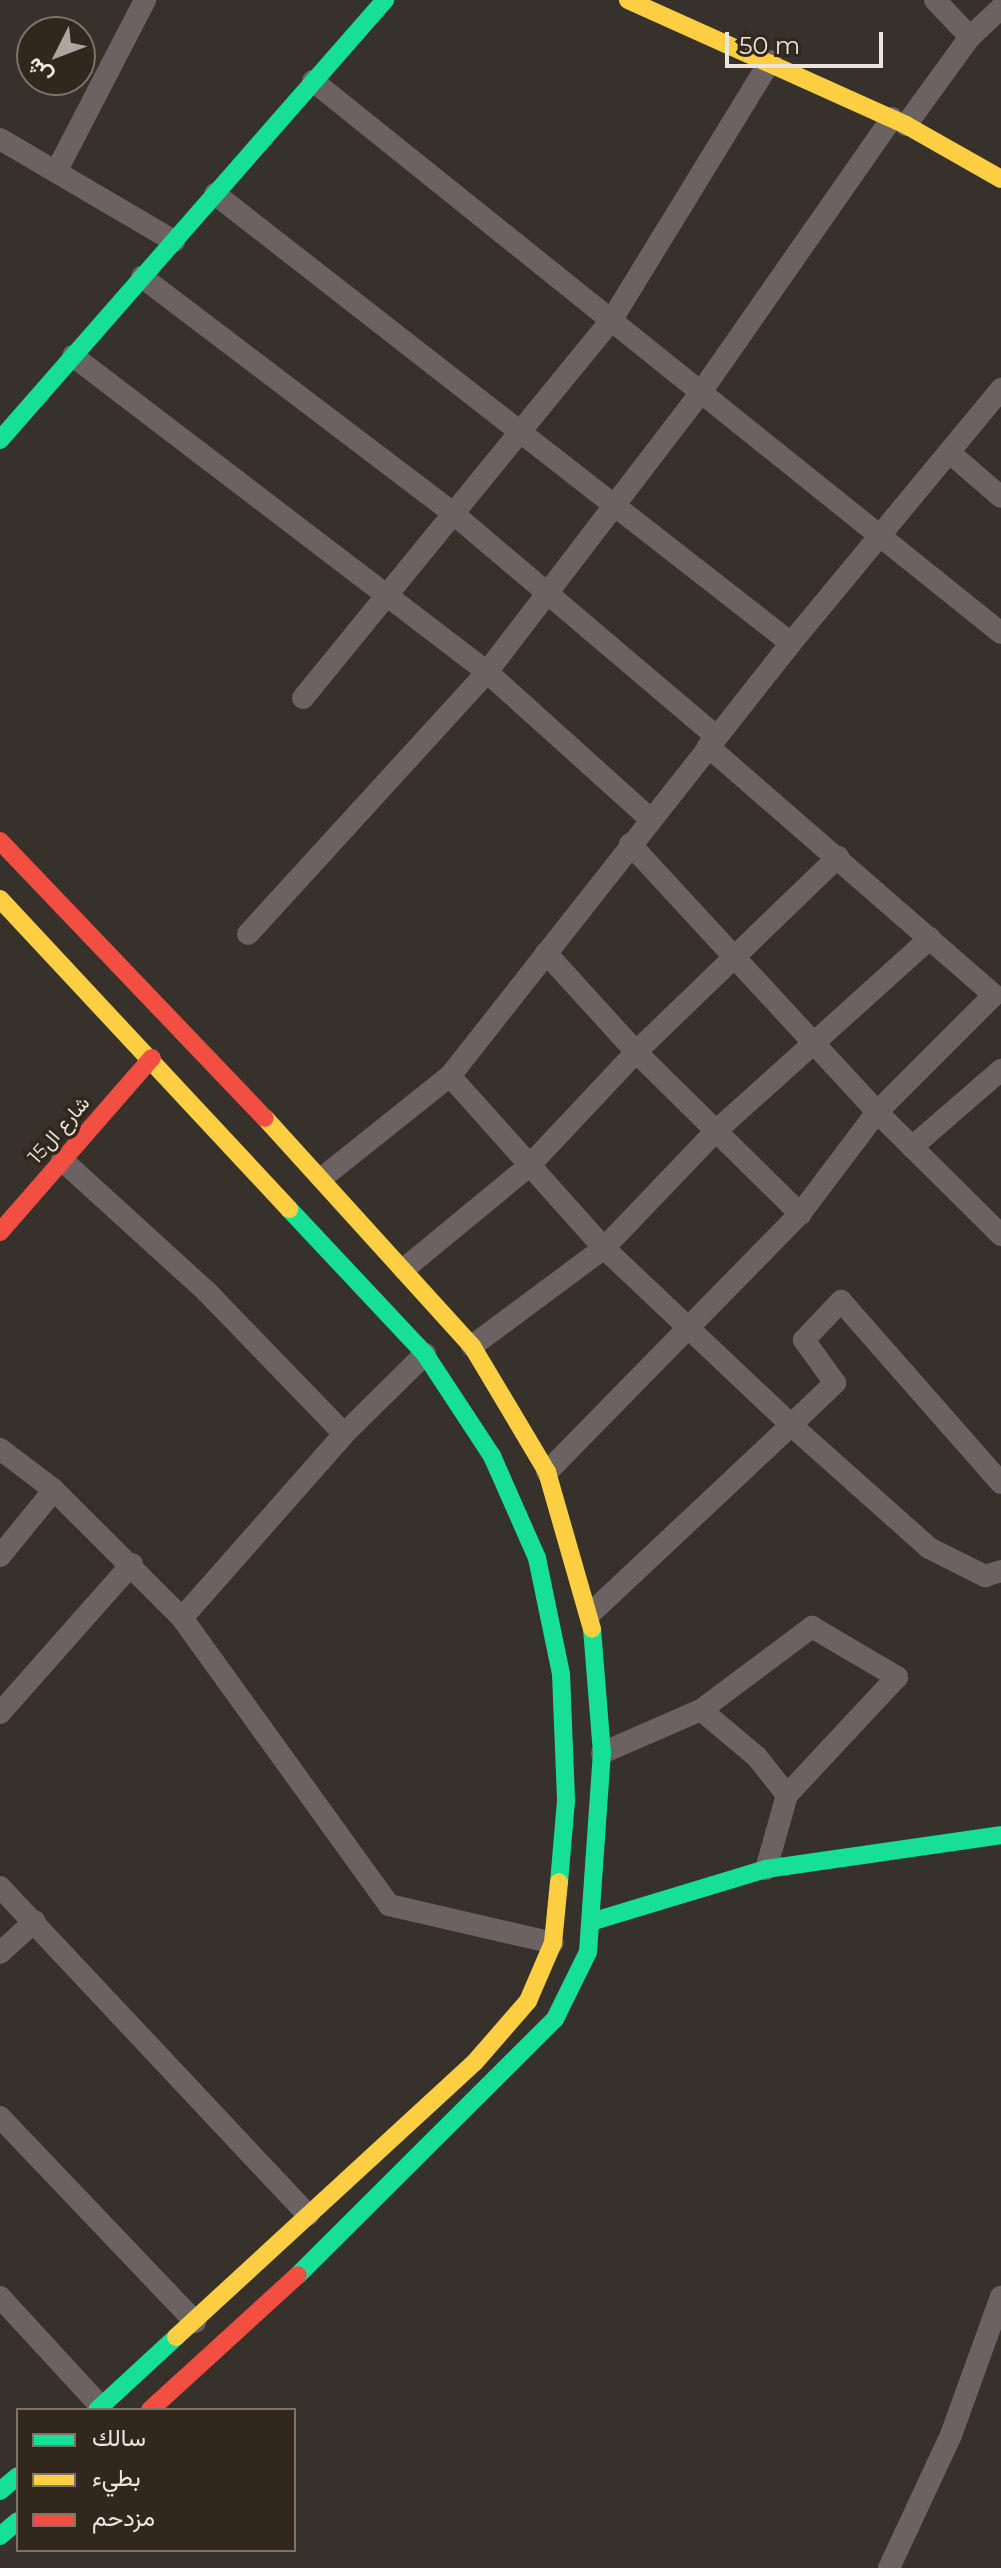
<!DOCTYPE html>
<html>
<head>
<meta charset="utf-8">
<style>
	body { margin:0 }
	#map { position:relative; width:1001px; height:2568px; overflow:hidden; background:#37312b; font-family:Montserrat,Vazirmatn,sans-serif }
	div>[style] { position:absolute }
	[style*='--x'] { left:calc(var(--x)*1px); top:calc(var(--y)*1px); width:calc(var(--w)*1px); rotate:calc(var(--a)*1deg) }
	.street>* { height:22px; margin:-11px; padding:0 11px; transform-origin:11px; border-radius:11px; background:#6b6362 }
	.fast>* { height:18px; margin:-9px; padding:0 9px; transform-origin:9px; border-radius:9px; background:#16e098 }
	.slow>* { height:18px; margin:-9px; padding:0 9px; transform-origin:9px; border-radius:9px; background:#ffcf43 }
	.jam>* { height:18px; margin:-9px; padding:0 9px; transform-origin:9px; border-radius:9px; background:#f24e42 }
	span { translate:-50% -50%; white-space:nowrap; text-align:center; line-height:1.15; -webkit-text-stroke:7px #32271c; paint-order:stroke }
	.street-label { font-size:20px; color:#ece5de }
	.legend { position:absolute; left:16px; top:2408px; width:280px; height:144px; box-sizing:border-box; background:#32271c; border:2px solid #7c736a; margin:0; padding:10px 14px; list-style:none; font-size:24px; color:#ece5de }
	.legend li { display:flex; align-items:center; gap:16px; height:40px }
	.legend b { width:40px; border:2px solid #7c736a }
	.north { position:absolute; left:16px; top:16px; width:80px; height:80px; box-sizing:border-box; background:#32271c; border:2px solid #7c736a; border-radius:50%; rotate:228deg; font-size:22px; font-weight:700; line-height:32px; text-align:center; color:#ece5de }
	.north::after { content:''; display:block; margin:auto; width:28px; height:36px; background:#ada69f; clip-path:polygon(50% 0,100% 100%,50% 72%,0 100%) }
	.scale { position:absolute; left:725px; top:32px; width:158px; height:36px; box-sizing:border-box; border:4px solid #ece5de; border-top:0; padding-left:10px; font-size:24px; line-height:28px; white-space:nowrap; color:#ece5de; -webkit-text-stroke:6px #32271c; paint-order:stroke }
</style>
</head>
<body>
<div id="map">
	<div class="street">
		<div style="--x:935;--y:0;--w:51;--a:46.6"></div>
		<div style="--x:313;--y:81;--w:882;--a:38.74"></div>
		<div style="--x:906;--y:125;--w:109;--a:-54"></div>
		<div style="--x:970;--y:37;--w:42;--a:-43.1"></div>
		<div style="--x:0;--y:139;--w:202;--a:30.4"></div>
		<div style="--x:56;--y:172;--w:194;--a:-62.6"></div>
		<div style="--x:215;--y:194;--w:730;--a:37.94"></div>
		<div style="--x:142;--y:277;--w:393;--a:37.2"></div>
		<div style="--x:455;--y:515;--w:342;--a:40.3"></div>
		<div style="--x:73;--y:356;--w:521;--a:37.35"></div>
		<div style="--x:487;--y:672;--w:219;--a:42"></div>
		<div style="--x:950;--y:453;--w:67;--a:40.8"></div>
		<div style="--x:303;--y:698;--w:493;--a:-50.8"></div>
		<div style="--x:614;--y:316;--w:299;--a:-58.5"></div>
		<div style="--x:630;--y:844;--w:364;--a:47.3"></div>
		<div style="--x:877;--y:1112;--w:175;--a:44.8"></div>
		<div style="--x:248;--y:934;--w:355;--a:-47.6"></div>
		<div style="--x:487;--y:672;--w:352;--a:-52.6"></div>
		<div style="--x:701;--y:392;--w:334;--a:-55.1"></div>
		<div style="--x:546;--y:953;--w:134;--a:47.7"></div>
		<div style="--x:636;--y:1052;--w:231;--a:44.6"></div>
		<div style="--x:450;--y:1076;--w:231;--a:48.2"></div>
		<div style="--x:604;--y:1248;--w:257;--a:43.4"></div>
		<div style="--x:791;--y:1425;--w:61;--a:-43.7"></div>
		<div style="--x:835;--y:1383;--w:53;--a:-125.8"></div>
		<div style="--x:804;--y:1340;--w:54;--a:-46.5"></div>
		<div style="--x:841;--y:1301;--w:242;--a:48.7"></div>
		<div style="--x:912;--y:1147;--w:118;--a:-40.9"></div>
		<div style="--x:62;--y:1160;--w:196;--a:42.3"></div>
		<div style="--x:207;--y:1292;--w:197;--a:46"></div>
		<div style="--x:322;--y:1178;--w:164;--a:-38.6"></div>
		<div style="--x:450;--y:1076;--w:551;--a:-51.78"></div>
		<div style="--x:791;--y:643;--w:330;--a:-50.4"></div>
		<div style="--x:404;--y:1269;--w:163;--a:-39.5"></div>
		<div style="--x:530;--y:1165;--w:155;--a:-46.8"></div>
		<div style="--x:636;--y:1052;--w:281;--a:-44"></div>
		<div style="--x:472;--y:1346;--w:164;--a:-36.6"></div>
		<div style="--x:604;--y:1248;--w:162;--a:-46.3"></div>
		<div style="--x:716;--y:1131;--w:288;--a:-42"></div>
		<div style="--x:0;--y:1449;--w:68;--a:37.2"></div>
		<div style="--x:54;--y:1490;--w:181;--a:45"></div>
		<div style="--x:182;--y:1618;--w:354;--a:54.2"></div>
		<div style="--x:389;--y:1905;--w:168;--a:13"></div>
		<div style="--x:547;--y:1472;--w:361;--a:-45.6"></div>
		<div style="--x:800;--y:1214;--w:128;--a:-53"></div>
		<div style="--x:877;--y:1112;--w:165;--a:-45"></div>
		<div style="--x:994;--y:995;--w:379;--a:-139"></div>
		<div style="--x:0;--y:1556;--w:85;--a:-50.7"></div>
		<div style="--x:591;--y:1613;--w:274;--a:-43.2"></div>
		<div style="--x:791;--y:1425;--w:185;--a:41.7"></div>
		<div style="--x:929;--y:1548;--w:63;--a:26.6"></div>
		<div style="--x:985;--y:1576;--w:17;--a:-17"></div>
		<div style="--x:182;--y:1618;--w:245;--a:-48.6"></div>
		<div style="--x:344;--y:1434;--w:114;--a:-44.6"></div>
		<div style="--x:701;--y:1710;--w:139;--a:-36.8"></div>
		<div style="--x:812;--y:1627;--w:99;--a:30.5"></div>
		<div style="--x:897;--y:1677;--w:161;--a:133"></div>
		<div style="--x:0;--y:1713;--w:199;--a:-48.5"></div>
		<div style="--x:602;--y:1753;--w:108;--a:-23.5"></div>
		<div style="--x:701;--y:1710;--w:73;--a:40"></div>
		<div style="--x:757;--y:1757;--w:48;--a:51.7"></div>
		<div style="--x:787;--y:1795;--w:77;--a:105.8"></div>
		<div style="--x:0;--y:1887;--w:450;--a:46.8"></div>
		<div style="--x:0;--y:1953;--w:47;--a:-42.4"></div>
		<div style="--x:0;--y:2117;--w:283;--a:46.4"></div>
		<div style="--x:0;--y:2297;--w:149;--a:47.4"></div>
		<div style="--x:889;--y:2568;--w:147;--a:-65"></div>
		<div style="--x:951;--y:2435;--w:147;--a:-70.1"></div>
	</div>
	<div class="fast">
		<div style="--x:0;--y:440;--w:585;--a:-48.81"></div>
		<div style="--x:289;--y:1209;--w:199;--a:46.8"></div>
		<div style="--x:425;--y:1354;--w:122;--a:56.7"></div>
		<div style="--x:492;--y:1456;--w:111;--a:66.2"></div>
		<div style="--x:537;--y:1558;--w:118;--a:78.3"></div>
		<div style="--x:561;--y:1674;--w:127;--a:87.7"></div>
		<div style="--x:566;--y:1801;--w:81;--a:94.9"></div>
		<div style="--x:594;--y:1921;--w:180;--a:-16.8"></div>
		<div style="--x:766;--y:1869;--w:237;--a:-8.2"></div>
		<div style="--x:298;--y:2275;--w:363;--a:-44.9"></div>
		<div style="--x:555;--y:2019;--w:75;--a:-63.8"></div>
		<div style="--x:588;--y:1952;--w:199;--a:-86"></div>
		<div style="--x:602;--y:1753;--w:124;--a:-94.6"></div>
		<div style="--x:97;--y:2410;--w:108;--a:-42.7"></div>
		<div style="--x:0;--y:2491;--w:23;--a:-40"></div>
		<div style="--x:0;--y:2536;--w:23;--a:-40"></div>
	</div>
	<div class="slow">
		<div style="--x:628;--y:0;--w:305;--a:24.2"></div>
		<div style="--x:906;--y:125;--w:109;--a:29.6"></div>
		<div style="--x:0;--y:899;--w:424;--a:47"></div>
		<div style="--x:265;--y:1118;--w:308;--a:47.8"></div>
		<div style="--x:472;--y:1346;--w:147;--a:59.2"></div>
		<div style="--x:547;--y:1472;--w:163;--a:74"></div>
		<div style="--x:176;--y:2337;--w:406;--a:-42.6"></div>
		<div style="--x:475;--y:2062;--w:81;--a:-49"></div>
		<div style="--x:528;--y:2001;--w:63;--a:-66.7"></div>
		<div style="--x:553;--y:1943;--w:61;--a:-84.4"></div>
	</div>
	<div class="jam">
		<div style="--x:0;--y:841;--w:383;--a:46.3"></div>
		<div style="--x:0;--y:1232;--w:231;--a:-48.9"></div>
		<div style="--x:150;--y:2410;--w:200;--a:-42.4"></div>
	</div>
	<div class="street-label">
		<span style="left:59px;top:1130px;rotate:-49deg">شارع ال15</span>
	</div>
	<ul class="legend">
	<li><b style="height:10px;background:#16e098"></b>سالك</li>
	<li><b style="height:10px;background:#ffcf43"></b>بطيء</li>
	<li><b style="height:10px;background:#f24e42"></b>مزدحم</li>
	</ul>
	<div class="north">ش</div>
	<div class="scale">50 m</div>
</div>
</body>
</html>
